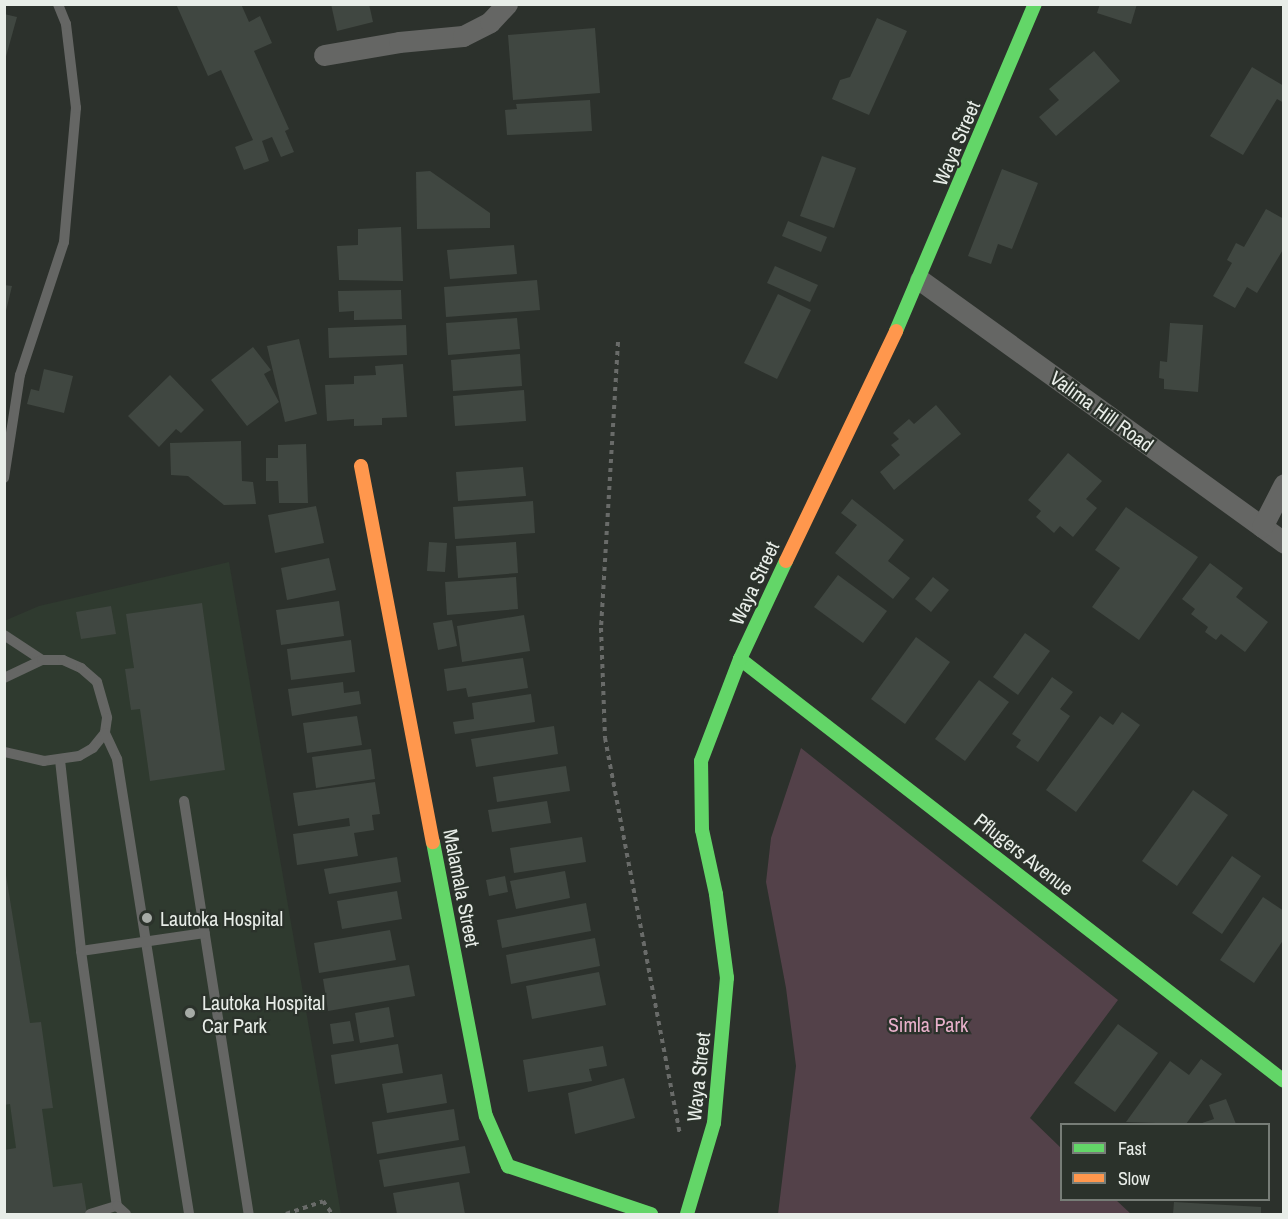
<!DOCTYPE html>
<html>
<head>
<meta charset="utf-8">
<style>
	body { margin:0 }
	#map { position:relative; width:1288px; height:1219px; overflow:hidden; background:#2c312c; font-family:"Archivo Narrow",sans-serif }
	div>[style] { position:absolute }
	[style*='--x'] { left:calc(var(--x)*1px); top:calc(var(--y)*1px); width:calc(var(--w)*1px); rotate:calc(var(--a)*1deg) }
	.built>* { inset:0; background:#2f3a2f }
	.green>* { inset:0; background:#534149 }
	.building>* { inset:0; background:#404741 }
	.path>* { height:4px; margin-top:-2px; transform-origin:0; background:repeating-linear-gradient(90deg,#696b69 0 4.5px,transparent 0 9px) }
	.lane>* { height:10px; margin:-5px; padding:0 5px; transform-origin:5px; border-radius:5px; background:#656664 }
	.street>* { height:21px; margin:-10.5px; padding:0 10.5px; transform-origin:10.5px; border-radius:10.5px; background:#656664 }
	.fast>* { height:14px; margin:-7px; padding:0 7px; transform-origin:7px; border-radius:7px; background:#63d668 }
	.slow>* { height:14px; margin:-7px; padding:0 7px; transform-origin:7px; border-radius:7px; background:#ff974d }
	.dots>* { width:16px; height:16px; translate:-50% -50%; box-sizing:border-box; border:3px solid #2b322b; border-radius:50% }
	span { translate:-50% -50%; white-space:nowrap; text-align:center; line-height:1.15; -webkit-text-stroke:4.5px #2b322b; paint-order:stroke }
	.street-label { font-size:20px; color:#e8ede8 }
	.poi-label { font-size:20px; color:#e8ede8 }
	.left { translate:0 -50%; text-align:left }
	.park-label { font-size:20px; color:#e8b1cb }
	.frame { position:absolute; inset:0; border:6px solid #e8ede8; pointer-events:none }
	.legend { position:absolute; left:1060px; top:1123px; width:210px; height:78px; box-sizing:border-box; background:#2b322b; border:2px solid #777d77; margin:0; padding:8px 10px; list-style:none; font-size:18px; color:#e8ede8 }
	.legend li { display:flex; align-items:center; gap:12px; height:30px }
	.legend b { width:30px; border:2px solid #777d77 }
</style>
</head>
<body>
<div id="map">
	<div class="built">
		<div style="clip-path:polygon(229px 562px,341px 1214px,5px 1214px,4px 621px,39px 606px)"></div>
	</div>
	<div class="green">
		<div style="clip-path:polygon(801px 748px,1118px 1000px,1030px 1118px,1061px 1148px,1062px 1200px,1116px 1200px,1131px 1214px,778px 1214px,796px 1066px,786px 988px,766px 882px,771px 838px)"></div>
	</div>
	<div class="building">
		<div style="clip-path:polygon(176px 4px,241px 4px,249px 22px,260px 16px,272px 43px,254px 51px,289px 129px,285px 131px,294px 152px,281px 157px,272px 137px,262px 141px,269px 161px,244px 170px,235px 147px,253px 140px,221px 70px,208px 76px)"></div>
		<div style="clip-path:polygon(331px 4px,369px 4px,373px 22px,337px 31px)"></div>
		<div style="clip-path:polygon(1100px 4px,1137px 4px,1131px 24px,1097px 13px)"></div>
		<div style="clip-path:polygon(4px 14px,17px 17px,5px 60px,4px 60px)"></div>
		<div style="clip-path:polygon(877px 18px,907px 31px,869px 115px,832px 99px,840px 80px,850px 77px)"></div>
		<div style="clip-path:polygon(595px 28px,600px 93px,513px 100px,508px 35px)"></div>
		<div style="clip-path:polygon(1094px 51px,1120px 81px,1056px 136px,1039px 117px,1059px 100px,1049px 89px)"></div>
		<div style="clip-path:polygon(1252px 67px,1284px 86px,1284px 103px,1277px 99px,1243px 155px,1210px 136px)"></div>
		<div style="clip-path:polygon(590px 100px,592px 131px,507px 135px,505px 110px,517px 109px,516px 104px)"></div>
		<div style="clip-path:polygon(822px 156px,856px 168px,834px 228px,800px 216px)"></div>
		<div style="clip-path:polygon(1002px 169px,1038px 183px,1012px 249px,998px 244px,991px 264px,968px 256px)"></div>
		<div style="clip-path:polygon(430px 171px,490px 213px,490px 228px,417px 229px,416px 172px)"></div>
		<div style="clip-path:polygon(1266px 209px,1284px 219px,1284px 248px,1257px 293px,1247px 287px,1235px 308px,1213px 296px,1232px 263px,1227px 260px,1236px 243px,1244px 247px)"></div>
		<div style="clip-path:polygon(788px 221px,827px 237px,821px 252px,782px 236px)"></div>
		<div style="clip-path:polygon(401px 227px,403px 281px,339px 280px,337px 246px,358px 245px,358px 229px)"></div>
		<div style="clip-path:polygon(514px 245px,517px 274px,450px 279px,447px 250px)"></div>
		<div style="clip-path:polygon(775px 266px,818px 285px,810px 302px,767px 283px)"></div>
		<div style="clip-path:polygon(537px 280px,540px 310px,446px 317px,444px 287px)"></div>
		<div style="clip-path:polygon(4px 285px,12px 286px,5px 315px,4px 315px)"></div>
		<div style="clip-path:polygon(401px 290px,402px 319px,354px 320px,354px 311px,339px 312px,338px 291px)"></div>
		<div style="clip-path:polygon(778px 294px,811px 310px,777px 379px,744px 363px)"></div>
		<div style="clip-path:polygon(517px 318px,520px 349px,448px 355px,446px 323px)"></div>
		<div style="clip-path:polygon(1170px 323px,1203px 325px,1198px 392px,1164px 389px,1164px 379px,1159px 378px,1160px 361px,1167px 362px)"></div>
		<div style="clip-path:polygon(406px 325px,407px 355px,329px 358px,328px 328px)"></div>
		<div style="clip-path:polygon(299px 339px,317px 414px,285px 422px,267px 346px)"></div>
		<div style="clip-path:polygon(253px 347px,271px 370px,264px 374px,279px 402px,247px 426px,211px 380px)"></div>
		<div style="clip-path:polygon(520px 354px,522px 386px,453px 391px,451px 360px)"></div>
		<div style="clip-path:polygon(403px 364px,407px 417px,382px 418px,382px 425px,354px 426px,354px 419px,327px 421px,325px 385px,354px 384px,354px 376px,376px 375px,375px 366px)"></div>
		<div style="clip-path:polygon(44px 369px,73px 376px,64px 413px,27px 404px,31px 389px,39px 391px)"></div>
		<div style="clip-path:polygon(170px 375px,204px 410px,181px 433px,176px 429px,159px 447px,128px 416px)"></div>
		<div style="clip-path:polygon(524px 390px,526px 421px,455px 426px,453px 396px)"></div>
		<div style="clip-path:polygon(936px 405px,961px 434px,894px 490px,880px 472px,900px 455px,891px 445px,899px 439px,893px 433px,909px 419px,914px 424px)"></div>
		<div style="clip-path:polygon(241px 441px,242px 481px,253px 482px,256px 504px,224px 505px,188px 476px,171px 475px,170px 443px)"></div>
		<div style="clip-path:polygon(306px 444px,308px 503px,279px 503px,278px 481px,266px 481px,266px 458px,278px 458px,278px 445px)"></div>
		<div style="clip-path:polygon(1068px 453px,1102px 481px,1086px 499px,1097px 508px,1073px 537px,1060px 526px,1054px 533px,1036px 517px,1041px 511px,1028px 500px)"></div>
		<div style="clip-path:polygon(523px 467px,526px 496px,458px 501px,456px 472px)"></div>
		<div style="clip-path:polygon(852px 499px,904px 540px,888px 561px,910px 578px,893px 599px,835px 553px,857px 525px,841px 513px)"></div>
		<div style="clip-path:polygon(533px 501px,535px 533px,455px 539px,453px 507px)"></div>
		<div style="clip-path:polygon(316px 506px,324px 543px,275px 553px,268px 515px)"></div>
		<div style="clip-path:polygon(1126px 507px,1198px 557px,1139px 640px,1092px 607px,1120px 568px,1095px 550px)"></div>
		<div style="clip-path:polygon(429px 542px,447px 543px,445px 572px,427px 571px)"></div>
		<div style="clip-path:polygon(516px 542px,518px 573px,458px 578px,456px 546px)"></div>
		<div style="clip-path:polygon(329px 558px,336px 590px,287px 600px,281px 568px)"></div>
		<div style="clip-path:polygon(1210px 563px,1243px 588px,1236px 597px,1268px 622px,1245px 652px,1221px 634px,1216px 640px,1205px 632px,1208px 627px,1191px 614px,1195px 609px,1182px 599px)"></div>
		<div style="clip-path:polygon(838px 575px,887px 611px,863px 643px,814px 607px)"></div>
		<div style="clip-path:polygon(516px 577px,518px 609px,447px 615px,445px 582px)"></div>
		<div style="clip-path:polygon(933px 577px,949px 590px,931px 612px,915px 599px)"></div>
		<div style="clip-path:polygon(339px 601px,344px 636px,281px 645px,276px 610px)"></div>
		<div style="clip-path:polygon(202px 603px,225px 770px,150px 781px,140px 709px,131px 710px,125px 669px,134px 668px,126px 614px)"></div>
		<div style="clip-path:polygon(111px 606px,116px 634px,81px 639px,76px 612px)"></div>
		<div style="clip-path:polygon(524px 615px,530px 651px,462px 662px,457px 626px)"></div>
		<div style="clip-path:polygon(452px 620px,457px 646px,438px 650px,433px 623px)"></div>
		<div style="clip-path:polygon(1025px 633px,1050px 651px,1018px 695px,993px 677px)"></div>
		<div style="clip-path:polygon(916px 637px,950px 662px,905px 724px,871px 699px)"></div>
		<div style="clip-path:polygon(351px 640px,355px 672px,291px 680px,287px 649px)"></div>
		<div style="clip-path:polygon(523px 658px,528px 688px,468px 697px,466px 688px,447px 691px,444px 669px)"></div>
		<div style="clip-path:polygon(1052px 677px,1073px 692px,1060px 709px,1070px 716px,1038px 762px,1016px 747px,1021px 740px,1012px 734px)"></div>
		<div style="clip-path:polygon(979px 680px,1009px 702px,965px 761px,935px 739px)"></div>
		<div style="clip-path:polygon(343px 682px,344px 693px,359px 691px,361px 704px,292px 716px,288px 689px)"></div>
		<div style="clip-path:polygon(531px 694px,535px 722px,455px 734px,453px 722px,474px 719px,472px 703px)"></div>
		<div style="clip-path:polygon(1122px 712px,1140px 725px,1076px 812px,1046px 790px,1100px 716px,1113px 725px)"></div>
		<div style="clip-path:polygon(357px 716px,362px 745px,307px 753px,303px 723px)"></div>
		<div style="clip-path:polygon(554px 726px,558px 754px,476px 767px,471px 739px)"></div>
		<div style="clip-path:polygon(371px 749px,375px 779px,316px 788px,312px 757px)"></div>
		<div style="clip-path:polygon(566px 766px,570px 791px,497px 802px,493px 777px)"></div>
		<div style="clip-path:polygon(375px 782px,380px 814px,372px 815px,374px 830px,354px 833px,358px 856px,297px 865px,293px 834px,350px 826px,349px 818px,298px 826px,293px 793px)"></div>
		<div style="clip-path:polygon(1193px 790px,1228px 815px,1177px 886px,1142px 861px)"></div>
		<div style="clip-path:polygon(547px 801px,551px 823px,492px 832px,488px 810px)"></div>
		<div style="clip-path:polygon(582px 837px,586px 862px,514px 873px,510px 848px)"></div>
		<div style="clip-path:polygon(1232px 856px,1261px 876px,1222px 934px,1192px 913px)"></div>
		<div style="clip-path:polygon(397px 857px,401px 882px,329px 894px,324px 869px)"></div>
		<div style="clip-path:polygon(4px 863px,30px 1023px,41px 1022px,53px 1108px,42px 1109px,53px 1187px,82px 1183px,87px 1214px,4px 1214px,4px 1150px,16px 1148px,10px 1104px,4px 1105px)"></div>
		<div style="clip-path:polygon(565px 871px,570px 898px,516px 909px,510px 881px)"></div>
		<div style="clip-path:polygon(505px 876px,508px 892px,489px 896px,486px 880px)"></div>
		<div style="clip-path:polygon(397px 891px,402px 919px,342px 929px,337px 901px)"></div>
		<div style="clip-path:polygon(1263px 897px,1284px 911px,1284px 939px,1254px 983px,1220px 960px)"></div>
		<div style="clip-path:polygon(586px 903px,591px 931px,502px 948px,497px 920px)"></div>
		<div style="clip-path:polygon(390px 930px,396px 960px,319px 973px,314px 943px)"></div>
		<div style="clip-path:polygon(595px 938px,600px 966px,511px 984px,506px 955px)"></div>
		<div style="clip-path:polygon(409px 965px,415px 996px,328px 1011px,323px 979px)"></div>
		<div style="clip-path:polygon(599px 972px,606px 1005px,532px 1019px,526px 986px)"></div>
		<div style="clip-path:polygon(389px 1007px,394px 1037px,360px 1043px,355px 1013px)"></div>
		<div style="clip-path:polygon(350px 1021px,354px 1041px,333px 1044px,330px 1024px)"></div>
		<div style="clip-path:polygon(1118px 1024px,1158px 1053px,1115px 1112px,1074px 1083px)"></div>
		<div style="clip-path:polygon(398px 1044px,403px 1073px,335px 1084px,331px 1055px)"></div>
		<div style="clip-path:polygon(603px 1046px,607px 1066px,589px 1069px,592px 1081px,528px 1092px,523px 1060px)"></div>
		<div style="clip-path:polygon(1201px 1059px,1222px 1074px,1186px 1124px,1126px 1122px,1170px 1061px,1189px 1075px)"></div>
		<div style="clip-path:polygon(442px 1074px,447px 1103px,387px 1113px,382px 1084px)"></div>
		<div style="clip-path:polygon(624px 1078px,635px 1118px,575px 1134px,568px 1093px)"></div>
		<div style="clip-path:polygon(1226px 1099px,1236px 1124px,1199px 1124px,1214px 1119px,1209px 1105px)"></div>
		<div style="clip-path:polygon(454px 1109px,459px 1140px,377px 1154px,372px 1122px)"></div>
		<div style="clip-path:polygon(465px 1146px,470px 1173px,384px 1187px,379px 1160px)"></div>
		<div style="clip-path:polygon(459px 1182px,465px 1214px,397px 1214px,393px 1193px)"></div>
		<div style="clip-path:polygon(1174px 1202px,1261px 1207px,1261px 1214px,1173px 1214px)"></div>
	</div>
	<div class="path">
		<div style="--x:618;--y:342;--w:287;--a:93.4"></div>
		<div style="--x:601;--y:628;--w:110;--a:87.9"></div>
		<div style="--x:605;--y:738;--w:403;--a:79.3"></div>
		<div style="--x:286;--y:1214;--w:39;--a:-19"></div>
		<div style="--x:323;--y:1201;--w:16;--a:55"></div>
	</div>
	<div class="lane">
		<div style="--x:4;--y:478;--w:104;--a:-81.2"></div>
		<div style="--x:20;--y:375;--w:140;--a:-71.7"></div>
		<div style="--x:64;--y:242;--w:135;--a:-84.9"></div>
		<div style="--x:76;--y:108;--w:85;--a:-96.8"></div>
		<div style="--x:66;--y:24;--w:22;--a:-112"></div>
		<div style="--x:4;--y:635;--w:45;--a:33.3"></div>
		<div style="--x:4;--y:678;--w:42;--a:-25.3"></div>
		<div style="--x:42;--y:660;--w:21;--a:0"></div>
		<div style="--x:63;--y:660;--w:20;--a:24"></div>
		<div style="--x:81;--y:668;--w:21;--a:41"></div>
		<div style="--x:97;--y:682;--w:37;--a:74"></div>
		<div style="--x:107;--y:718;--w:15;--a:98"></div>
		<div style="--x:105;--y:733;--w:19;--a:129"></div>
		<div style="--x:93;--y:748;--w:16;--a:150"></div>
		<div style="--x:79;--y:756;--w:35;--a:172"></div>
		<div style="--x:44;--y:761;--w:41;--a:-167.3"></div>
		<div style="--x:105;--y:733;--w:29;--a:65"></div>
		<div style="--x:117;--y:759;--w:461;--a:81"></div>
		<div style="--x:60;--y:760;--w:192;--a:83.7"></div>
		<div style="--x:81;--y:951;--w:258;--a:82"></div>
		<div style="--x:184;--y:801;--w:418;--a:81.1"></div>
		<div style="--x:81;--y:951;--w:125;--a:-8.3"></div>
		<div style="--x:90;--y:1214;--w:28;--a:-17"></div>
		<div style="--x:117;--y:1206;--w:12;--a:42"></div>
	</div>
	<div class="street">
		<div style="--x:324;--y:55;--w:76;--a:-9.8"></div>
		<div style="--x:399;--y:42;--w:64;--a:-5.4"></div>
		<div style="--x:463;--y:36;--w:30;--a:-27"></div>
		<div style="--x:490;--y:22;--w:25;--a:-47"></div>
		<div style="--x:920;--y:280;--w:449;--a:35.8"></div>
		<div style="--x:1262;--y:527;--w:48;--a:-62.9"></div>
	</div>
	<div class="fast">
		<div style="--x:896;--y:331;--w:355;--a:-67"></div>
		<div style="--x:740;--y:659;--w:688;--a:37.8"></div>
		<div style="--x:433;--y:842;--w:279;--a:79.1"></div>
		<div style="--x:486;--y:1116;--w:55;--a:66.3"></div>
		<div style="--x:508;--y:1166;--w:151;--a:18.6"></div>
		<div style="--x:687;--y:1214;--w:95;--a:-73.5"></div>
		<div style="--x:714;--y:1123;--w:146;--a:-84.9"></div>
		<div style="--x:727;--y:978;--w:85;--a:-97.5"></div>
		<div style="--x:716;--y:894;--w:66;--a:-102.3"></div>
		<div style="--x:702;--y:830;--w:69;--a:-90.8"></div>
		<div style="--x:701;--y:761;--w:109;--a:-69.1"></div>
		<div style="--x:740;--y:659;--w:108;--a:-64.9"></div>
	</div>
	<div class="slow">
		<div style="--x:361;--y:466;--w:383;--a:79.2"></div>
		<div style="--x:786;--y:561;--w:255;--a:-64.4"></div>
	</div>
	<div class="dots">
		<div style="left:147px;top:918px;background:#a6aba6"></div>
		<div style="left:190px;top:1013px;background:#a6aba6"></div>
	</div>
	<div class="street-label">
		<span style="left:956px;top:143px;rotate:-67deg">Waya Street</span>
		<span style="left:1102px;top:411px;rotate:36deg">Valima Hill Road</span>
		<span style="left:754px;top:583px;rotate:-65deg">Waya Street</span>
		<span style="left:1024px;top:854px;rotate:38deg">Pflugers Avenue</span>
		<span style="left:462px;top:888px;rotate:79deg">Malamala Street</span>
		<span style="left:698px;top:1077px;rotate:-84deg">Waya Street</span>
	</div>
	<div class="poi-label">
		<span class="left" style="left:160px;top:918px">Lautoka Hospital</span>
		<span class="left" style="left:202px;top:1014px">Lautoka Hospital<br>Car Park</span>
	</div>
	<div class="park-label">
		<span style="left:928px;top:1024px">Simla Park</span>
	</div>
	<div class="frame"></div>
	<ul class="legend">
	<li><b style="height:8px;background:#63d668"></b>Fast</li>
	<li><b style="height:8px;background:#ff974d"></b>Slow</li>
	</ul>
</div>
</body>
</html>
